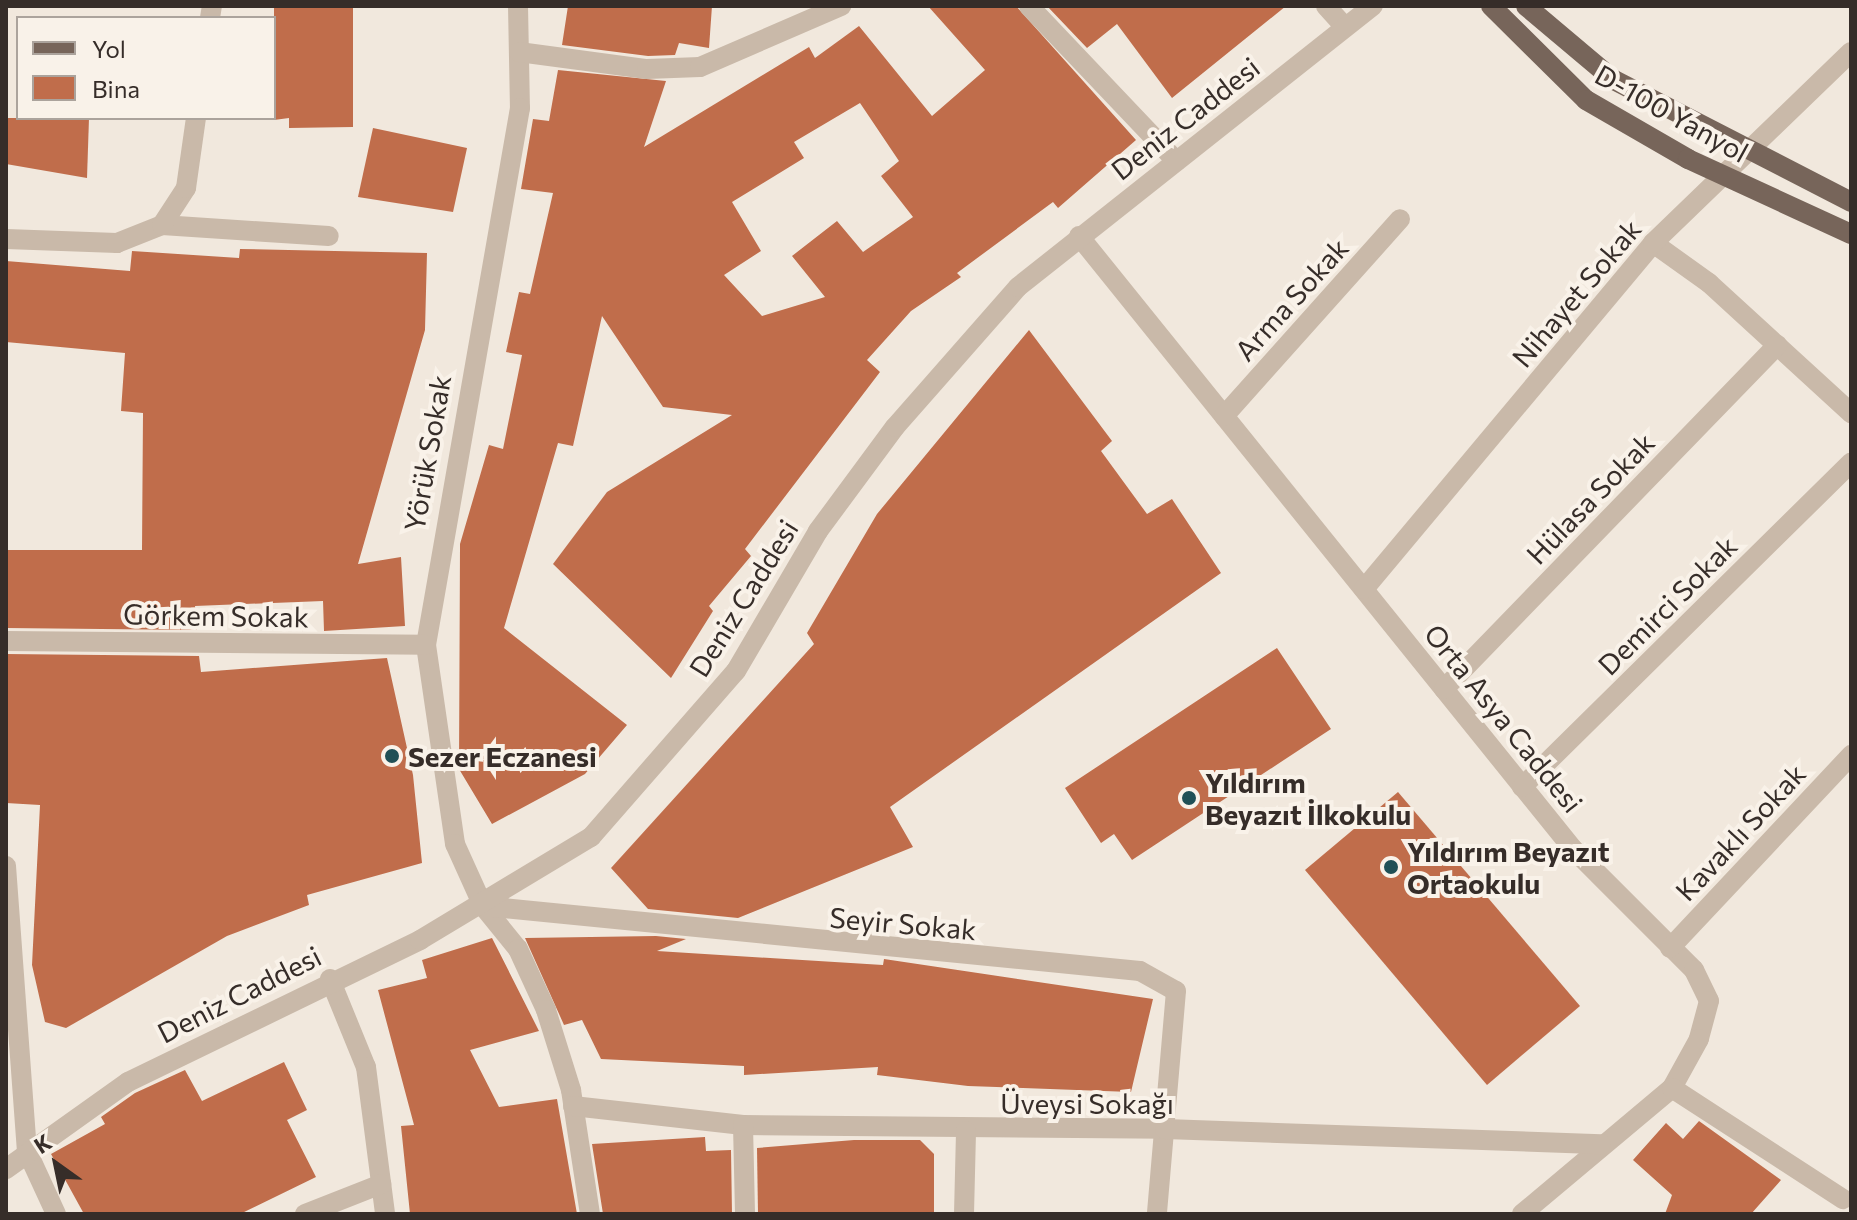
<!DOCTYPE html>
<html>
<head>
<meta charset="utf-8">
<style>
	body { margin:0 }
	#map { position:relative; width:1857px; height:1220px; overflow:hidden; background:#f1e8dd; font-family:Commissioner,sans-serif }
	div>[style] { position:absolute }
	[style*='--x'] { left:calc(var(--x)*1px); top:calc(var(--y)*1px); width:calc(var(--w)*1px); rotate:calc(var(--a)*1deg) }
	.building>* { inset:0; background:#c06d4b }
	.lane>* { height:20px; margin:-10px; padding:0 10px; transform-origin:10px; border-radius:10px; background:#c9b9a9 }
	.street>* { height:20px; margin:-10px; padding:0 10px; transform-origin:10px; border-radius:10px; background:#c9b9a9 }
	.primary>* { height:20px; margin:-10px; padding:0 10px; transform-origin:10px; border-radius:10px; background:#77655a }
	.dots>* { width:22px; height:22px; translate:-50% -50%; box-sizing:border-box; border:4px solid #f9f2e9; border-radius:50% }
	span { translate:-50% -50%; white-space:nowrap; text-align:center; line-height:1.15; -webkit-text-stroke:8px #f9f2e9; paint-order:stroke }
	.street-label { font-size:28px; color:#362d29 }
	.poi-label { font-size:28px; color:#362d29; font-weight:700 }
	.left { translate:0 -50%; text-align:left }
	.frame { position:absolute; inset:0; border:8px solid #362d29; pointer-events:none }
	.legend { position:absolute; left:16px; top:16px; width:260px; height:104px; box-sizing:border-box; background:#f9f2e9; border:2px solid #aba39c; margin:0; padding:10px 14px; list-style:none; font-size:24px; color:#362d29 }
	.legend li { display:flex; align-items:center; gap:16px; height:40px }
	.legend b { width:40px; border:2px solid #aba39c }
	.north { position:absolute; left:16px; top:1124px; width:80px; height:80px; -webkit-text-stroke:6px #f9f2e9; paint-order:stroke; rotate:327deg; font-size:22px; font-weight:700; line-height:32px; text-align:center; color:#362d29 }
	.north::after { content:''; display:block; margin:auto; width:28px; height:36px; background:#362d29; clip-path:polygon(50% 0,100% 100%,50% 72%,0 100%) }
</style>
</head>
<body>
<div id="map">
	<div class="building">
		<div style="clip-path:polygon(274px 6px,353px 6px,353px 127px,289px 128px,289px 118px,274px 120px)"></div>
		<div style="clip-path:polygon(568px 6px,712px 6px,709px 48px,679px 43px,675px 55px,648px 56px,562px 45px)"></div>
		<div style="clip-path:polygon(evenodd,928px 6px,1016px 6px,1136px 140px,1058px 208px,1053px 202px,957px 273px,961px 277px,911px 311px,867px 360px,880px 372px,745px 549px,751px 556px,709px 606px,713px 611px,671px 678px,553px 564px,607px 492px,732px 415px,663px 407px,602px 316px,573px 446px,558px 443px,504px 628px,627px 725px,585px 774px,492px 824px,459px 769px,460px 544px,489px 445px,503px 449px,522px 355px,506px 352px,519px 292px,530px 294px,553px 193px,521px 189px,533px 119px,549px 121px,558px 70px,666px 81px,644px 147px,809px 47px,815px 58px,859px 26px,932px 116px,985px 70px,928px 6px,860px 103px,899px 161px,881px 176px,913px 217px,863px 252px,837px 221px,792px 256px,825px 297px,762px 316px,724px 275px,761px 251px,732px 202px,804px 158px,794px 142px,860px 103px)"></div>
		<div style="clip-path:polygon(1047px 6px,1286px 6px,1172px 98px,1117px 24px,1087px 48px)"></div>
		<div style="clip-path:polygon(6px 118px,89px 118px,87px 178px,6px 164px)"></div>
		<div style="clip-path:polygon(373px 128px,467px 148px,453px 212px,358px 197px)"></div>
		<div style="clip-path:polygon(240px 249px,427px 253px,425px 330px,358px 564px,401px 557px,405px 626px,324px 631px,323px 601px,195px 606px,197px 630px,6px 628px,6px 550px,142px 550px,143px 413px,121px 411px,125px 353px,6px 342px,6px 261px,130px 271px,132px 251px,239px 258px)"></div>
		<div style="clip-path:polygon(1029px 330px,1112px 441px,1101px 451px,1147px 514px,1172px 499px,1221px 573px,890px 807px,913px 847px,738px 918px,648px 909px,611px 868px,814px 644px,807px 633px,877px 514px)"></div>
		<div style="clip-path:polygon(1277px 648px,1331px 729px,1132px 860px,1114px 834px,1101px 843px,1065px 788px)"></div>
		<div style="clip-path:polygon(6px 654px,199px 656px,201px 672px,387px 658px,413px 775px,422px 863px,307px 895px,309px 905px,227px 936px,66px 1028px,45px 1022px,32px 965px,40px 805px,6px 803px)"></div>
		<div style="clip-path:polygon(1398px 792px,1580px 1006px,1487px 1085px,1305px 870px)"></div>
		<div style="clip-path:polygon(656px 936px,686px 939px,657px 951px,883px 965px,884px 959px,1153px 999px,1131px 1092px,968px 1086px,877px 1075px,878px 1067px,744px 1075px,744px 1066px,601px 1059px,582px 1020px,564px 1025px,525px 938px)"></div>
		<div style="clip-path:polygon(492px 938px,539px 1031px,470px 1050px,499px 1107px,557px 1099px,577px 1214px,410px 1214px,401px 1126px,414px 1125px,378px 990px,427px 978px,422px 960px)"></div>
		<div style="clip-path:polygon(284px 1062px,307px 1110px,287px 1120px,316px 1177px,240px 1214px,84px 1214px,51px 1154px,105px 1124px,101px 1117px,135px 1093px,185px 1070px,202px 1101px)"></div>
		<div style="clip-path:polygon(1699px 1121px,1781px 1180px,1751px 1214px,1665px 1214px,1672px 1195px,1633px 1160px,1666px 1123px,1683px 1139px)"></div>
		<div style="clip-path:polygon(705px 1137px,706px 1151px,731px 1150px,732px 1214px,603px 1214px,592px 1144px)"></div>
		<div style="clip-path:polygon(854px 1140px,920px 1140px,934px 1154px,934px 1214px,758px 1214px,757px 1148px)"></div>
	</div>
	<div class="lane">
		<div style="--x:162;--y:225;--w:167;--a:3.8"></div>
		<div style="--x:483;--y:906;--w:55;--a:50.9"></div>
		<div style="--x:518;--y:949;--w:67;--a:65.3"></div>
		<div style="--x:546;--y:1010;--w:84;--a:72.6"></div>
		<div style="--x:571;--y:1090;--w:125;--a:81.3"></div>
	</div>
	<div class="street">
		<div style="--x:518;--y:6;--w:102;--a:88.9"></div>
		<div style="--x:520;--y:108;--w:545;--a:99.93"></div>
		<div style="--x:426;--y:645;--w:201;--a:81.7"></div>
		<div style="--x:455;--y:844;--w:68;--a:65.7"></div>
		<div style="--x:483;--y:906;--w:660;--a:5.65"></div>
		<div style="--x:1140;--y:971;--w:41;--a:29.1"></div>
		<div style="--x:1176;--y:991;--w:224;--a:94.9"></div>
		<div style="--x:1029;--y:6;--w:214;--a:46.5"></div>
		<div style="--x:1326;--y:6;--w:28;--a:48"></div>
		<div style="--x:210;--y:18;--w:12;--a:-81"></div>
		<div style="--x:519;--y:52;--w:129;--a:7.6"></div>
		<div style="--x:647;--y:69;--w:53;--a:-2.2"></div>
		<div style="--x:700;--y:67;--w:154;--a:-23.4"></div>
		<div style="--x:1079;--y:236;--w:787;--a:51.14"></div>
		<div style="--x:1573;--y:849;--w:171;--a:45"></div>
		<div style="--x:1694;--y:970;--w:34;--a:64"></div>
		<div style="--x:1709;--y:1001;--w:39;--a:105"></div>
		<div style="--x:1699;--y:1039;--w:56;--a:118.9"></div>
		<div style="--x:1672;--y:1088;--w:196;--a:140"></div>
		<div style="--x:6;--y:239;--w:111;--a:2.1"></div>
		<div style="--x:117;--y:243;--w:48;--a:-21.8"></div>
		<div style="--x:162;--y:225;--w:44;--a:-57"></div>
		<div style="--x:186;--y:188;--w:71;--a:-81.9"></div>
		<div style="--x:1653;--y:243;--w:69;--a:35.5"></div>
		<div style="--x:1709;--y:283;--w:193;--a:42.5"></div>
		<div style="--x:1224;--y:416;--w:264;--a:-48.2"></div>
		<div style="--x:1364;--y:589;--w:451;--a:-50.1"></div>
		<div style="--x:1653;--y:243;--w:275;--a:-44"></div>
		<div style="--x:6;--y:641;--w:420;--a:0.5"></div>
		<div style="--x:1444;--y:689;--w:479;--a:-45.9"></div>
		<div style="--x:1522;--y:787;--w:462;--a:-44.6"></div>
		<div style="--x:6;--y:866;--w:286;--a:85.8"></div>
		<div style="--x:27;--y:1151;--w:69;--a:65.3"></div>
		<div style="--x:1670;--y:948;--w:265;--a:-46.8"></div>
		<div style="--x:330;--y:979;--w:95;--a:67.8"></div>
		<div style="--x:366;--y:1067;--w:148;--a:82.6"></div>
		<div style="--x:1672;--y:1088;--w:204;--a:33"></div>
		<div style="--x:573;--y:1106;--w:171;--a:6.4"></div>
		<div style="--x:743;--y:1125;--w:422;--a:0.5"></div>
		<div style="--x:1165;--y:1129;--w:436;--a:2"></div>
		<div style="--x:743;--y:1125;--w:89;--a:88.7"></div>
		<div style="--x:6;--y:1169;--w:150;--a:-35.5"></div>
		<div style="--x:128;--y:1082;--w:325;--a:-25.9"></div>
		<div style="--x:420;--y:940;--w:200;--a:-31.1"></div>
		<div style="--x:591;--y:837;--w:220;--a:-48.9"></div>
		<div style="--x:736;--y:671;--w:162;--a:-59.6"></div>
		<div style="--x:818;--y:531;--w:129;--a:-53.5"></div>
		<div style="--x:895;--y:427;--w:186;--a:-48.7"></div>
		<div style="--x:1018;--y:287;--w:453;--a:-38.4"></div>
		<div style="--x:305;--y:1214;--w:82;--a:-21.5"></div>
		<div style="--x:964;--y:1214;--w:83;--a:-88.6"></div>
	</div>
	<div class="primary">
		<div style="--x:1491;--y:6;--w:134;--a:44.7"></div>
		<div style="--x:1586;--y:100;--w:118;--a:30"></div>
		<div style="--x:1688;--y:159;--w:179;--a:24.7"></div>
		<div style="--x:1526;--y:6;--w:115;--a:40.1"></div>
		<div style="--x:1614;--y:80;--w:267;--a:27.2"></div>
	</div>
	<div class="dots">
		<div style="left:392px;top:756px;background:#205056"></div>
		<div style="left:1189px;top:798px;background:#205056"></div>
		<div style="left:1391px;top:867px;background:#205056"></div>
	</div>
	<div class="street-label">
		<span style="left:1672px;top:113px;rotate:29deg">D-100 Yanyol</span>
		<span style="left:1185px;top:118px;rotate:-38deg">Deniz Caddesi</span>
		<span style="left:1576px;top:293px;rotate:-50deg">Nihayet Sokak</span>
		<span style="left:1291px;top:299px;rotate:-48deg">Arma Sokak</span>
		<span style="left:427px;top:453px;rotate:-80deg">Yörük Sokak</span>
		<span style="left:1590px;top:498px;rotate:-46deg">Hülasa Sokak</span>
		<span style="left:743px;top:598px;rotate:-58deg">Deniz Caddesi</span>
		<span style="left:1667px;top:605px;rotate:-45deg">Demirci Sokak</span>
		<span style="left:216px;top:615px;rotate:1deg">Görkem Sokak</span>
		<span style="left:1504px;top:718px;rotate:51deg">Orta Asya Caddesi</span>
		<span style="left:1740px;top:832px;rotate:-47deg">Kavaklı Sokak</span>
		<span style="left:903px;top:923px;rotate:5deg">Seyir Sokak</span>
		<span style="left:239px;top:994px;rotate:-27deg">Deniz Caddesi</span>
		<span style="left:1087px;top:1103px">Üveysi Sokağı</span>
	</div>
	<div class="poi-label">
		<span class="left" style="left:408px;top:756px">Sezer Eczanesi</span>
		<span class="left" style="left:1205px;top:798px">Yıldırım<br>Beyazıt İlkokulu</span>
		<span class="left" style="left:1407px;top:867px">Yıldırım Beyazıt<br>Ortaokulu</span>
	</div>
	<div class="frame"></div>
	<ul class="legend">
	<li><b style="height:10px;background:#77655a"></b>Yol</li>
	<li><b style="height:22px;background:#c06d4b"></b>Bina</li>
	</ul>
	<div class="north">K</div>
</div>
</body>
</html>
